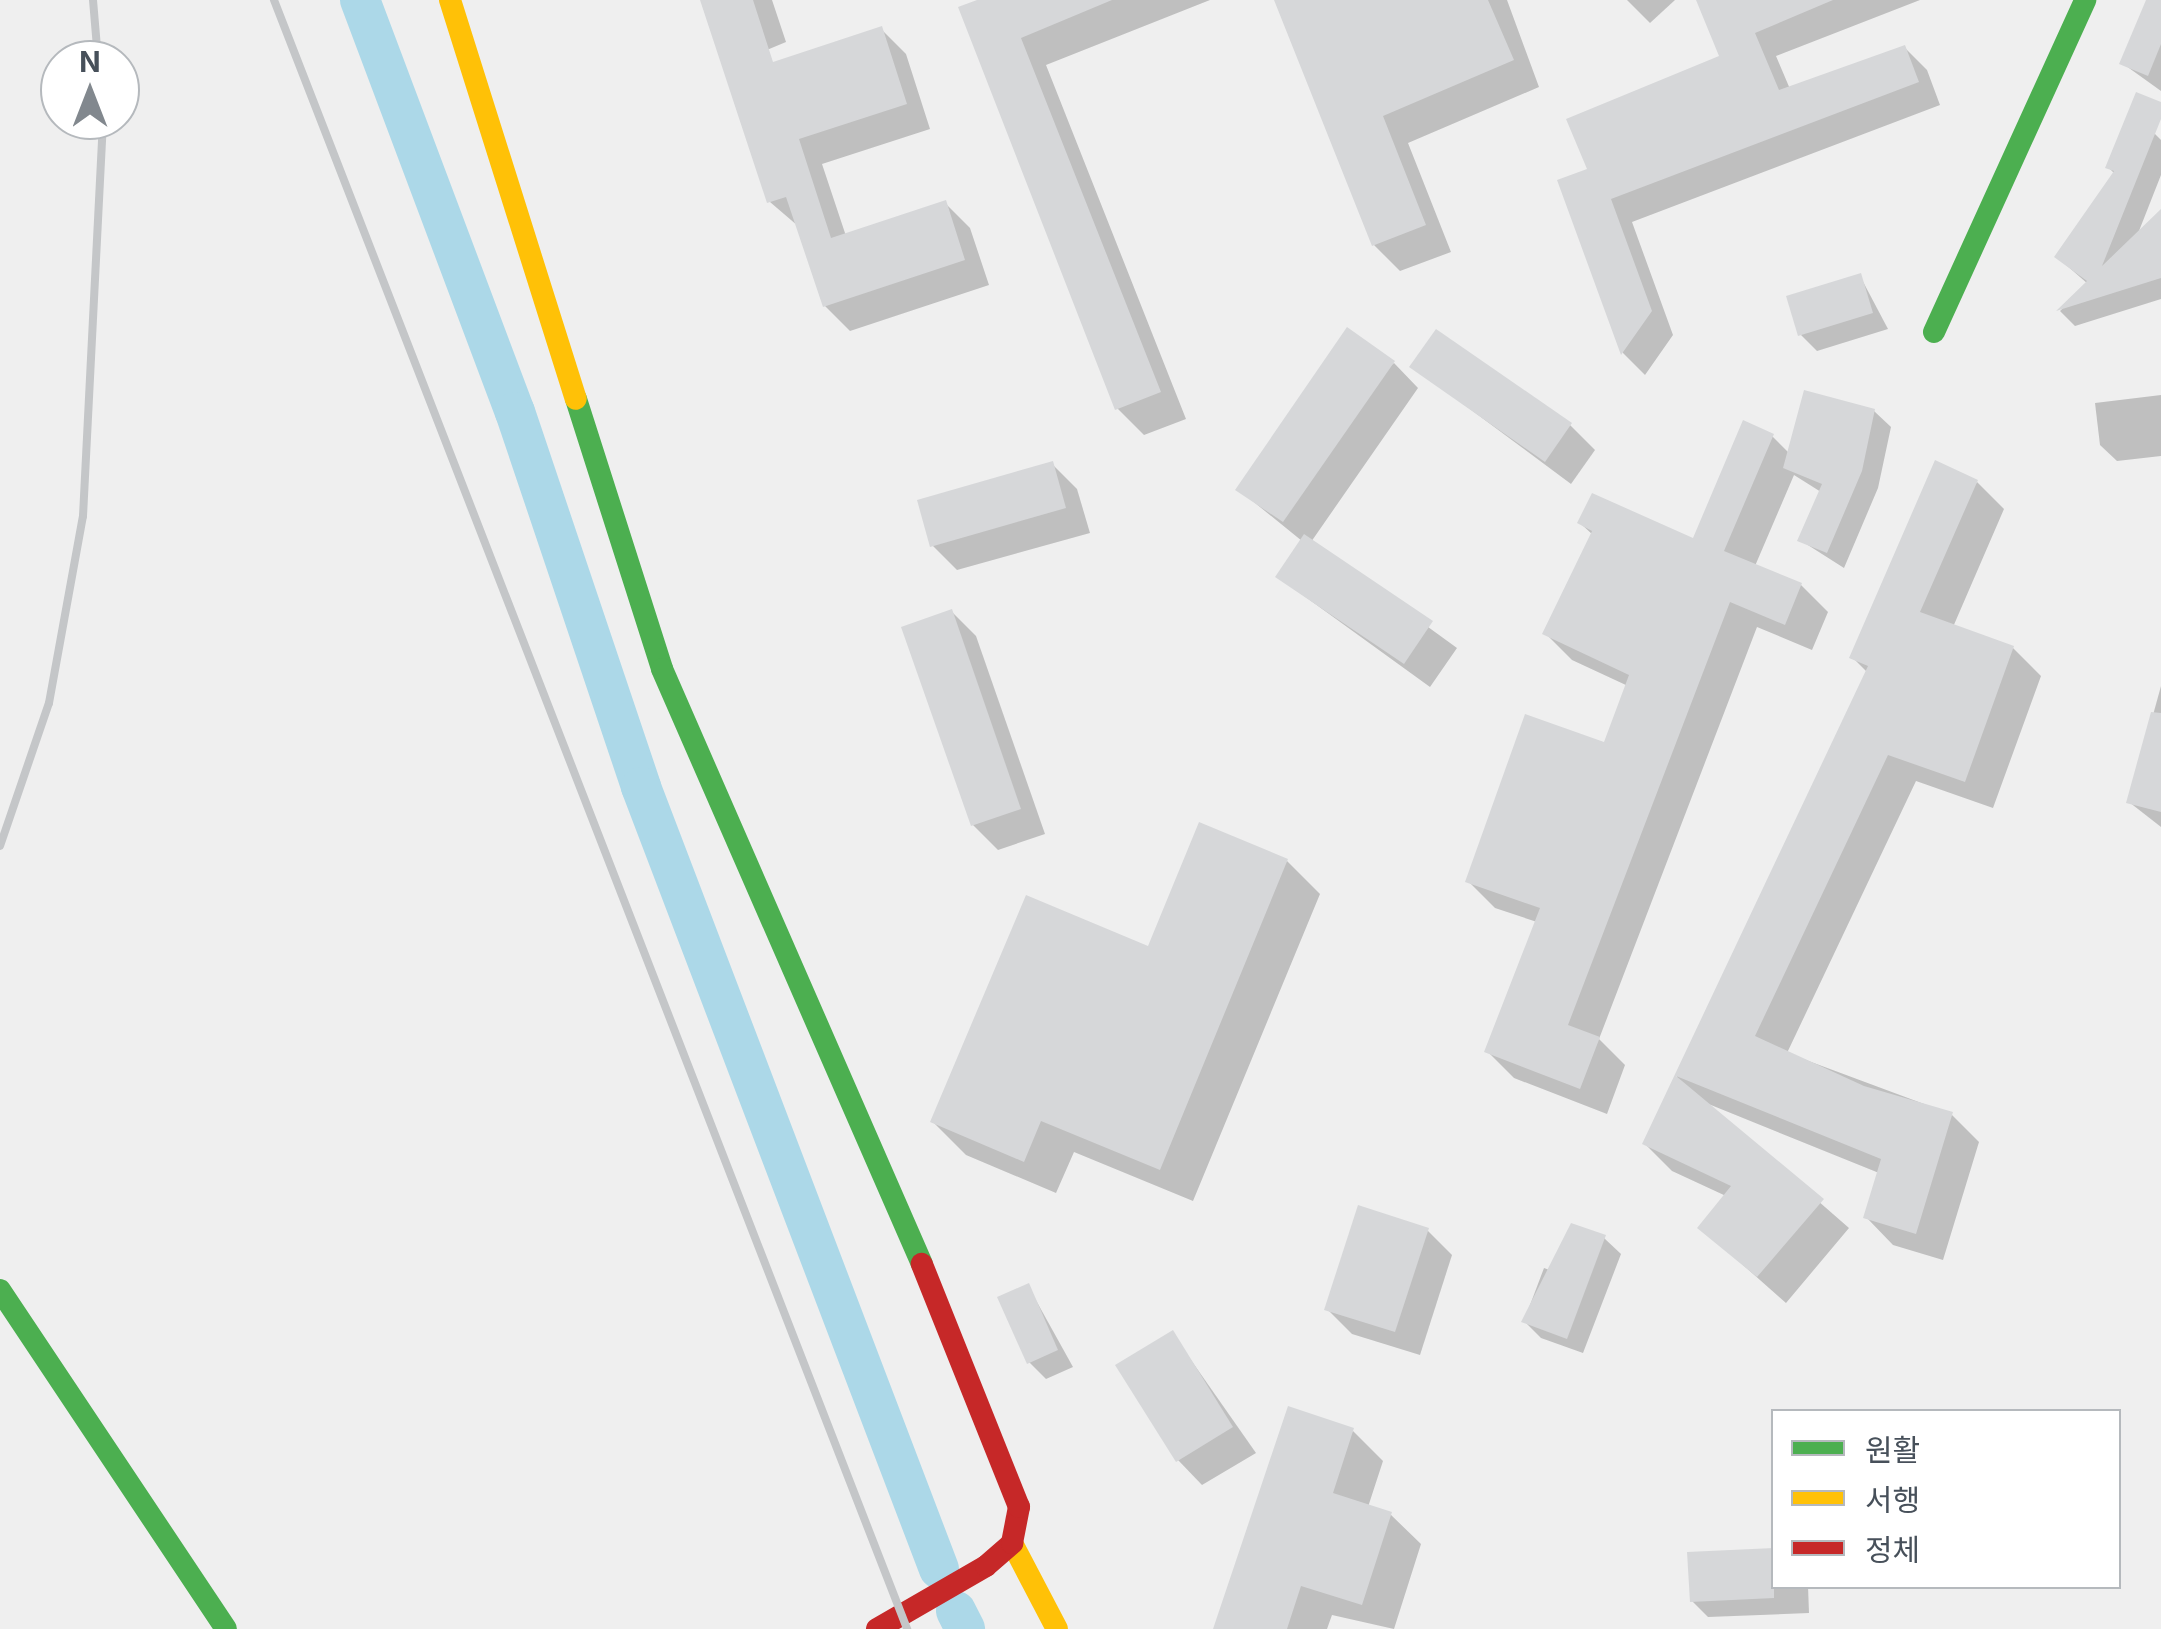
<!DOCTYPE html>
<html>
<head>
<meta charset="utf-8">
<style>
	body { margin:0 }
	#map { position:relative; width:2161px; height:1629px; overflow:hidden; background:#efefef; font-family:Inter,"Noto Sans KR",sans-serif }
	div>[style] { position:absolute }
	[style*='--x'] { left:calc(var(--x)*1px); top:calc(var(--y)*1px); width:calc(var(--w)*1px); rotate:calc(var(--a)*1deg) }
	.shadow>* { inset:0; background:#0003 }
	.canal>* { height:40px; margin:-20px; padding:0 20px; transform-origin:20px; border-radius:20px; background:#acd8e8 }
	.building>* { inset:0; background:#d6d7d9 }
	.fast>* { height:22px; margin:-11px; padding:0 11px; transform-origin:11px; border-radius:11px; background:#4caf50 }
	.slow>* { height:22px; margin:-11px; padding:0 11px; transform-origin:11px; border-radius:11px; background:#ffc107 }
	.jam>* { height:22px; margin:-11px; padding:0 11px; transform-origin:11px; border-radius:11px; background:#c62828 }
	.rail>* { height:8px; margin:-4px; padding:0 4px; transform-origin:4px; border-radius:4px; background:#c4c6c8 }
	span { translate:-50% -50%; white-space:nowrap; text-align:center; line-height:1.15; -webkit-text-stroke:10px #fff; paint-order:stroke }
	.legend { position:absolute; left:1771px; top:1409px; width:350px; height:180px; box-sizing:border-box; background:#fff; border:2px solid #b5b9bd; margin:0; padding:12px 18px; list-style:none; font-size:30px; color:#47505a }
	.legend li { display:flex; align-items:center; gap:20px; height:50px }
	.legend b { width:50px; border:2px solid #b5b9bd }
	.north { position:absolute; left:40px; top:40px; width:100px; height:100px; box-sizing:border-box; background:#fff; border:2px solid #b5b9bd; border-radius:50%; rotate:0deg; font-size:28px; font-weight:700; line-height:40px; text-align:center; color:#47505a }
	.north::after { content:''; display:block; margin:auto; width:35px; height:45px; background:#82888e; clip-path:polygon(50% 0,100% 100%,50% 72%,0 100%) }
</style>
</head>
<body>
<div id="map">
	<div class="shadow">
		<div style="clip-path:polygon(703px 0,772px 0,786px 42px,743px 60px)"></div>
		<div style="clip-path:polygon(983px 0,1210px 0,1046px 65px,1186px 419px,1144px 435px,1117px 408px)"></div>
		<div style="clip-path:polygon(1276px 0,1507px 0,1539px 87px,1408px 143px,1451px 252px,1400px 271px,1374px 245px)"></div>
		<div style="clip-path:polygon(1627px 0,1675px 0,1650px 23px)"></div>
		<div style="clip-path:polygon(1713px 0,1920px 0,1776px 56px,1790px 89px,1904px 47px,1927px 70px,1940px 105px,1632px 222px,1673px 335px,1645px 375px,1623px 353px,1560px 182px,1590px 171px,1722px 57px)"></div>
		<div style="clip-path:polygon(2148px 0,2161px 0,2161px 91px,2122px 63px)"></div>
		<div style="clip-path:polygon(881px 29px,906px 54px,930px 129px,822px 164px,846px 236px,945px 203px,970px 228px,989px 285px,850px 331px,825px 306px,798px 226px,770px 202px,729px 79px)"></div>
		<div style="clip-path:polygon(2131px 110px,2161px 140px,2161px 175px,2137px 236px,2161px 212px,2161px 299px,2075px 326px,2060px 311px,2088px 284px,2057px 257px,2115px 174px,2108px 167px)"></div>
		<div style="clip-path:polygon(1860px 276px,1888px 329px,1817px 351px,1801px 335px)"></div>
		<div style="clip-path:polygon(1394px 363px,1418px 388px,1311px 542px,1457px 648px,1430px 687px,1278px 577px,1302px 541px,1239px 490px)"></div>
		<div style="clip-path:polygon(1412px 366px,1570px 425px,1595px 450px,1571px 484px)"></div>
		<div style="clip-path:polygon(2161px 395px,2161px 456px,2117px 461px,2100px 445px,2095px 403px)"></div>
		<div style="clip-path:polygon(1874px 411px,1891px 427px,1878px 488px,1844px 568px,1800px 540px,1821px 492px,1794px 475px,1755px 566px,1801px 585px,1828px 612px,1812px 650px,1757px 627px,1599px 1039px,1625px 1065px,1607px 1114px,1514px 1078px,1487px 1051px,1537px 922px,1495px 908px,1468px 881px,1605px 745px,1628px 686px,1572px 660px,1545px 633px,1593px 535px,1580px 523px,1695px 541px,1772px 436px,1789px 453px)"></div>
		<div style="clip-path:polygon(1052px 464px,1077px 489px,1090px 533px,957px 570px,932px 545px)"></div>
		<div style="clip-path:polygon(1977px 482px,2004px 509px,1953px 627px,2013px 648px,2041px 676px,1993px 808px,1916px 781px,1787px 1053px,1951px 1114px,1979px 1142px,1943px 1260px,1893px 1245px,1866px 1217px,1879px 1173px,1706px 1103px,1849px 1228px,1786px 1303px,1700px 1227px,1726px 1196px,1672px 1171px,1645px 1144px,1868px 673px,1852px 657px)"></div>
		<div style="clip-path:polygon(952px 612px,976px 636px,1045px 834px,998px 850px,973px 825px)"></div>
		<div style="clip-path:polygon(2161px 686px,2161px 827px,2129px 802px)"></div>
		<div style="clip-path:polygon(1287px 861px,1320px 894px,1193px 1201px,1074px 1152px,1056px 1193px,966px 1155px,933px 1122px,1149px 949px)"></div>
		<div style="clip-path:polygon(1427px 1230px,1452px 1255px,1420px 1355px,1352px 1334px,1327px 1309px)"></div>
		<div style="clip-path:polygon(1604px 1238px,1621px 1254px,1583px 1353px,1541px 1338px,1524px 1321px,1544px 1268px,1555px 1272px)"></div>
		<div style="clip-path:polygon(1028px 1286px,1073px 1367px,1046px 1379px,1029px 1362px)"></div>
		<div style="clip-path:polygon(1172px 1333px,1256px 1453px,1202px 1485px,1178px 1460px)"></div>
		<div style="clip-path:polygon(1353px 1431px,1383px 1461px,1368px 1507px,1390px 1514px,1421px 1544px,1394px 1629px,1332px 1615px,1327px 1629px,1216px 1629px)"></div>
		<div style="clip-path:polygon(1774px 1586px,1808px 1586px,1809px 1613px,1708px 1617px,1692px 1601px)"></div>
	</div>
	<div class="canal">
		<div style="--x:360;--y:0;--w:440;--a:69.4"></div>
		<div style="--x:515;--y:412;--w:396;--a:71.4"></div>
		<div style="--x:641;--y:787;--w:837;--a:69.14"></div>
		<div style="--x:956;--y:1611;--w:20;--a:63"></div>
	</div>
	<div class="building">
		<div style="clip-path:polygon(700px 0,753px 0,773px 62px,882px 26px,907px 104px,799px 139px,831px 238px,946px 200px,965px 260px,823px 307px,786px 197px,767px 203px)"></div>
		<div style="clip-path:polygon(977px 0,1112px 0,1021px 38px,1161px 392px,1115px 410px,958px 7px)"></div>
		<div style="clip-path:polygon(1274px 0,1488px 0,1514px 60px,1383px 116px,1426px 225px,1372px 246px)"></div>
		<div style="clip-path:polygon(1696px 0,1833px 0,1755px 33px,1779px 90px,1905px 45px,1919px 82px,1611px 199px,1652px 311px,1621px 355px,1557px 180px,1587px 169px,1566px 119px,1719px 56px)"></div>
		<div style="clip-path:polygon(2146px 0,2161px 0,2161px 44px,2148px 76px,2119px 64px)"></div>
		<div style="clip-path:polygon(2136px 92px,2161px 102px,2161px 119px,2102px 266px,2161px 209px,2161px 278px,2056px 311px,2087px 281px,2054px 257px,2114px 171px,2105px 168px)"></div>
		<div style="clip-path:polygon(1861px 273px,1873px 313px,1798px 336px,1786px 296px)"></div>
		<div style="clip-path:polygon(1347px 327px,1395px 361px,1283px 522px,1235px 490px)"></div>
		<div style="clip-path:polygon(1436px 329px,1572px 423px,1545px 462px,1409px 367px)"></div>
		<div style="clip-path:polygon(1804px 390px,1875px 409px,1862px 471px,1827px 553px,1797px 541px,1822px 484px,1783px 468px)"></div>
		<div style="clip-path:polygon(1743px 420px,1774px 434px,1724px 551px,1802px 583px,1785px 625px,1730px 602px,1568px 1025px,1600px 1037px,1580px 1089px,1484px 1052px,1540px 908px,1465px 882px,1525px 714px,1604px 742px,1629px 675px,1542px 634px,1592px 531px,1577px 523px,1592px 493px,1693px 538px)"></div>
		<div style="clip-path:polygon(1935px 460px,1978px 480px,1920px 612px,2014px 646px,1965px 782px,1888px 755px,1755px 1036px,1864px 1086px,1953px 1112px,1916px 1234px,1863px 1218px,1881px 1159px,1676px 1076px,1824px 1199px,1757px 1277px,1697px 1228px,1731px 1186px,1642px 1144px,1868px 666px,1849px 658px)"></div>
		<div style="clip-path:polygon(1053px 461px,1066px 508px,930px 547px,917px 500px)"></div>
		<div style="clip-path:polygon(1304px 534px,1433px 621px,1404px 664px,1275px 577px)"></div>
		<div style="clip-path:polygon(952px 609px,1021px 809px,971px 826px,901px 627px)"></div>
		<div style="clip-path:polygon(2151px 712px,2161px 713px,2161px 812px,2126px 803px)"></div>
		<div style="clip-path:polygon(1199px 822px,1288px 859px,1160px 1170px,1041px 1121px,1024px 1162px,930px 1122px,1026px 895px,1148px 946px)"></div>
		<div style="clip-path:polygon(1358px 1205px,1429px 1228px,1395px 1332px,1324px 1310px)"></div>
		<div style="clip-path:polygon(1571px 1223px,1606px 1235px,1567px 1339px,1521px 1322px)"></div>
		<div style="clip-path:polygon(1029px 1283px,1058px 1350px,1027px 1364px,997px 1297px)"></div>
		<div style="clip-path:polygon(1173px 1330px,1233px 1427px,1176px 1462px,1115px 1365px)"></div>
		<div style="clip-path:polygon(1288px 1406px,1354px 1428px,1333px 1493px,1392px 1512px,1362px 1605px,1301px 1586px,1287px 1629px,1213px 1629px)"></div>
		<div style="clip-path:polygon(1774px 1548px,1774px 1598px,1690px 1602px,1687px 1552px)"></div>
	</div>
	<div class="fast">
		<div style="--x:1934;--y:332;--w:365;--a:-65.5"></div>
		<div style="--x:576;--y:399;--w:283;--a:72.3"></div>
		<div style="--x:662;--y:669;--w:649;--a:66.4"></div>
		<div style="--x:0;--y:1290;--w:407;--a:56.3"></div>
	</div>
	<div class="slow">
		<div style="--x:450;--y:0;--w:418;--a:72.5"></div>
		<div style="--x:1012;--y:1543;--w:97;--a:62.4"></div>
	</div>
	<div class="jam">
		<div style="--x:877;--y:1629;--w:126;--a:-30"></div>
		<div style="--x:986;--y:1566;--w:35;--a:-41"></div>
		<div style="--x:1012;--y:1543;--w:37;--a:-79"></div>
		<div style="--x:1019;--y:1507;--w:262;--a:-111.8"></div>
	</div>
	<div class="rail">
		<div style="--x:93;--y:0;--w:60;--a:85.2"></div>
		<div style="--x:274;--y:0;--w:1748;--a:68.76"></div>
		<div style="--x:0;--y:846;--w:151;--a:-71.1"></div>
		<div style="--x:49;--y:703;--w:190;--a:-79.7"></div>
		<div style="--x:83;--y:516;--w:397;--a:-87.1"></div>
	</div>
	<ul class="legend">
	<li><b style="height:12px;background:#4caf50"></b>원활</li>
	<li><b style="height:12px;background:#ffc107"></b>서행</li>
	<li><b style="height:12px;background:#c62828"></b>정체</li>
	</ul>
	<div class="north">N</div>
</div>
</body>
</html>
